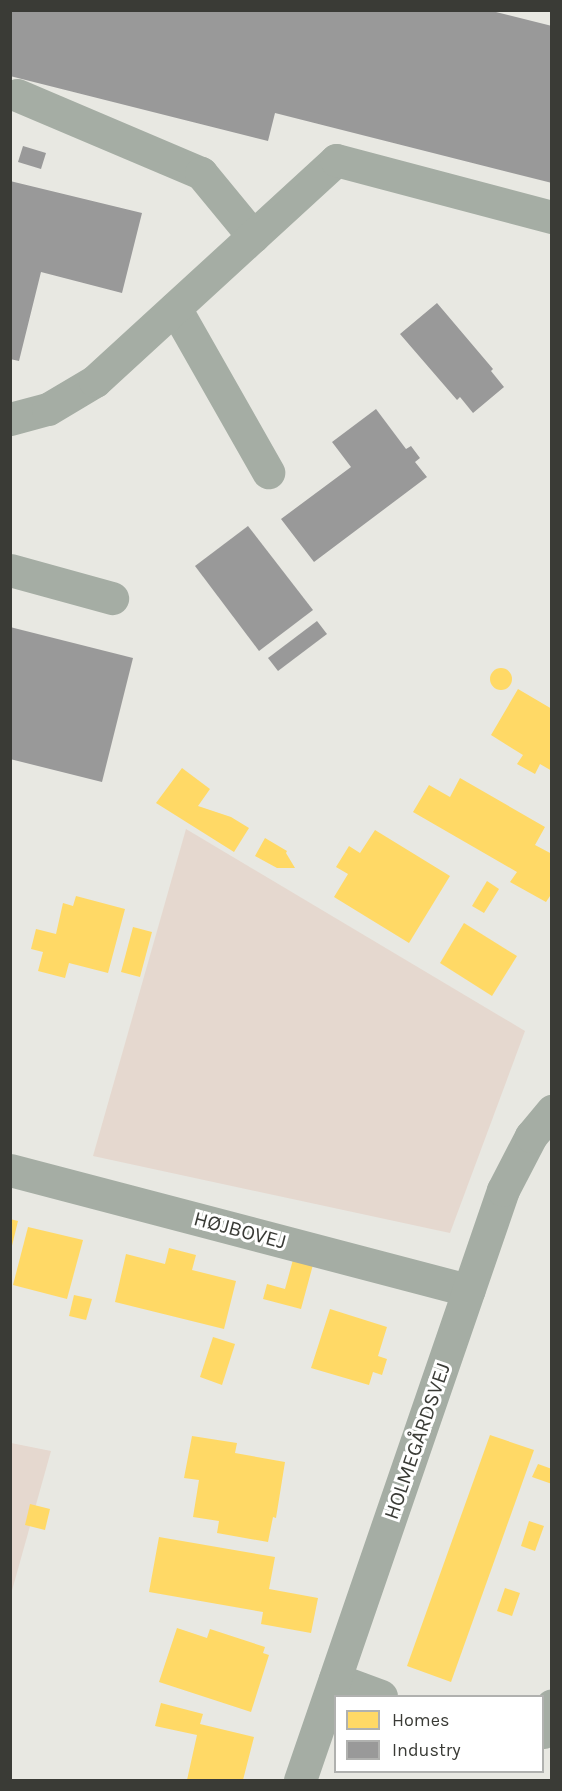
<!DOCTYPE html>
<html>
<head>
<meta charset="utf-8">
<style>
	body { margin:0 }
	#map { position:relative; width:562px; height:1791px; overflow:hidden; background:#e8e8e2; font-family:Karla,sans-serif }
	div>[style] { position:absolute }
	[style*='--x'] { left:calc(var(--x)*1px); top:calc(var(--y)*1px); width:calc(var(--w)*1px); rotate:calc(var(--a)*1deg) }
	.green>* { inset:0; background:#e5d8cf }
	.homes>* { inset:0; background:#ffd966 }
	.round { border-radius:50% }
	.industry>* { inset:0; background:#999 }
	.minor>* { height:33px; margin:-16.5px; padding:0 16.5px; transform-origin:16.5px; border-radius:16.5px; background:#a5ada4 }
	span { translate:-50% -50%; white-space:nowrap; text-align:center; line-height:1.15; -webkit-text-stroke:6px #fff; paint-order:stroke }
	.street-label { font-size:21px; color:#3a3b36 }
	.frame { position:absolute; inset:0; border:12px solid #3a3b36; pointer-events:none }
	.legend { position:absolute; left:334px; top:1695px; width:210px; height:78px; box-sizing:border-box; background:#fff; border:2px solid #b0b1af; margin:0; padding:8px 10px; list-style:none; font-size:18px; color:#3a3b36 }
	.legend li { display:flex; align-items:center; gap:12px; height:30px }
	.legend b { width:30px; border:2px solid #b0b1af }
</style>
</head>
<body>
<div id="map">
	<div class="green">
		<div style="clip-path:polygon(186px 829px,525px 1031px,450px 1233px,93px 1156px)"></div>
		<div style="clip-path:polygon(11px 1443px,51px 1451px,11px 1594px)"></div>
	</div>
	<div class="homes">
		<div class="round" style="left:490px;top:668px;width:22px;height:22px"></div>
		<div style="clip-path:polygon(518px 689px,552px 709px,552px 771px,540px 764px,535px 774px,517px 764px,523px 755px,491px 735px)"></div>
		<div style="clip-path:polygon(182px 768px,210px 789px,198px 806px,231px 817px,249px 828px,234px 852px,156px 803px)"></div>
		<div style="clip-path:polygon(460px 778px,545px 827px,535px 845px,552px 854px,552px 893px,546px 902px,510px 882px,517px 872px,413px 812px,429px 785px,450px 797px)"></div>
		<div style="clip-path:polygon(375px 830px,450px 876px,409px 943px,334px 897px,348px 874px,336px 867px,349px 846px,360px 853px)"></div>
		<div style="clip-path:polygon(265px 838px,287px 851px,286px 853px,295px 868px,277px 868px,255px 856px)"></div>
		<div style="clip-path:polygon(487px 881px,499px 889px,484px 913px,472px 906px)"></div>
		<div style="clip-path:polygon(76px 896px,125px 909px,108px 973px,69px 963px,65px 978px,38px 971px,43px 952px,31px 949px,36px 929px,56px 934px,63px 903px,73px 906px)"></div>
		<div style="clip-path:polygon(464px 923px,517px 956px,492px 996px,440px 963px)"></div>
		<div style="clip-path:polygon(133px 927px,152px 932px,140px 977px,121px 972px)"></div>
		<div style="clip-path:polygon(10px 1219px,18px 1221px,11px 1250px,10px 1250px)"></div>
		<div style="clip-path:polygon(28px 1227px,83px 1240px,67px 1299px,13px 1285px)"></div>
		<div style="clip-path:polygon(169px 1248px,196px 1255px,192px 1270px,236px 1281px,224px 1329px,115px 1302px,126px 1254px,165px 1264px)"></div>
		<div style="clip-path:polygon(294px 1256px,314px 1261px,301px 1309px,263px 1299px,267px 1284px,285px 1289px)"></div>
		<div style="clip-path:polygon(74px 1295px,92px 1299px,86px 1320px,69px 1316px)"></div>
		<div style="clip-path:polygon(330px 1309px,387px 1327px,378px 1356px,387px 1359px,382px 1375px,373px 1372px,369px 1385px,311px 1368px)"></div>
		<div style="clip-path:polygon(213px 1337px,235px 1344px,222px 1385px,200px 1377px)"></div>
		<div style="clip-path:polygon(490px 1435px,534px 1450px,451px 1682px,407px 1666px)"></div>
		<div style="clip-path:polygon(192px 1436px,237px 1443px,235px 1453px,285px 1462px,276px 1518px,273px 1517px,268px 1542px,217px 1533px,219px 1521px,193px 1517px,199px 1480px,184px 1478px)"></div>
		<div style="clip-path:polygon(538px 1464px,552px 1469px,552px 1484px,532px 1477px)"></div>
		<div style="clip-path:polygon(30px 1504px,50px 1509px,45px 1530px,25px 1525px)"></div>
		<div style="clip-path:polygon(529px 1521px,544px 1526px,535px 1551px,521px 1546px)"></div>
		<div style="clip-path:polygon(159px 1537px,275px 1557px,269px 1589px,318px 1598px,311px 1633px,261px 1624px,263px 1612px,149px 1592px)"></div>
		<div style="clip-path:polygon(505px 1588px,520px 1593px,512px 1616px,497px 1611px)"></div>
		<div style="clip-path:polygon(177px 1628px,207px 1638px,210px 1629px,265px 1647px,263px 1653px,269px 1655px,251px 1712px,159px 1682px)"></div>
		<div style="clip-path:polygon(161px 1703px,203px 1714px,200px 1724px,254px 1737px,243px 1780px,187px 1780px,197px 1735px,155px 1726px)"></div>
	</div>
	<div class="industry">
		<div style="clip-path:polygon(10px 10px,488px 10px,552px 26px,552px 183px,275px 113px,268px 141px,10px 76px)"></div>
		<div style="clip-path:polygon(23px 146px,46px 153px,41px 169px,18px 162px)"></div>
		<div style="clip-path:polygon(10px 181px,142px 213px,122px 293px,41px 272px,19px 361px,10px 359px)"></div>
		<div style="clip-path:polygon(437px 303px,493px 369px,491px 371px,504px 387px,473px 413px,460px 397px,457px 400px,400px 334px)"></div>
		<div style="clip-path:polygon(376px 409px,406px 449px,411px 446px,420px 458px,415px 462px,427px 477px,314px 562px,281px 519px,351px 467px,332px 442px)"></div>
		<div style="clip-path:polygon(248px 526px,313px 610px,259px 651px,195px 566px)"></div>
		<div style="clip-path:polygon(317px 621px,327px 634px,278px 671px,268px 658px)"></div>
		<div style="clip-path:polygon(10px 627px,133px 658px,102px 782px,10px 759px)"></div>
	</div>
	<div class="minor">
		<div style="--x:17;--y:95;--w:200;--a:23"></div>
		<div style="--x:201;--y:173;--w:82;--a:50.5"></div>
		<div style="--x:175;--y:308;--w:189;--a:60.4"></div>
		<div style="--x:10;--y:419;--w:39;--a:-15"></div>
		<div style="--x:48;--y:409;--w:55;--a:-30.8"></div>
		<div style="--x:95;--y:381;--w:327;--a:-42.5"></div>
		<div style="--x:336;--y:160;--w:223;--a:14.8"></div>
		<div style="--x:10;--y:570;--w:106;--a:15.4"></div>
		<div style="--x:10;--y:1170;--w:474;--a:14.7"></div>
		<div style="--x:335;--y:1679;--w:49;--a:20.3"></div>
		<div style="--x:543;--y:1732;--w:28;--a:-72"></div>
		<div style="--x:300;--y:1780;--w:624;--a:-71.01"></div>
		<div style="--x:503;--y:1190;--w:61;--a:-62.6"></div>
		<div style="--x:531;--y:1136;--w:33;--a:-50"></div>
	</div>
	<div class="street-label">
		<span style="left:240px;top:1230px;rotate:15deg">HØJBOVEJ</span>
		<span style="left:417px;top:1441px;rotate:-71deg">HOLMEGÅRDSVEJ</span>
	</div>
	<div class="frame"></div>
	<ul class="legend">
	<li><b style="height:16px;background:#ffd966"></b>Homes</li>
	<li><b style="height:16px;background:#999"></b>Industry</li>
	</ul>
</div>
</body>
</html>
